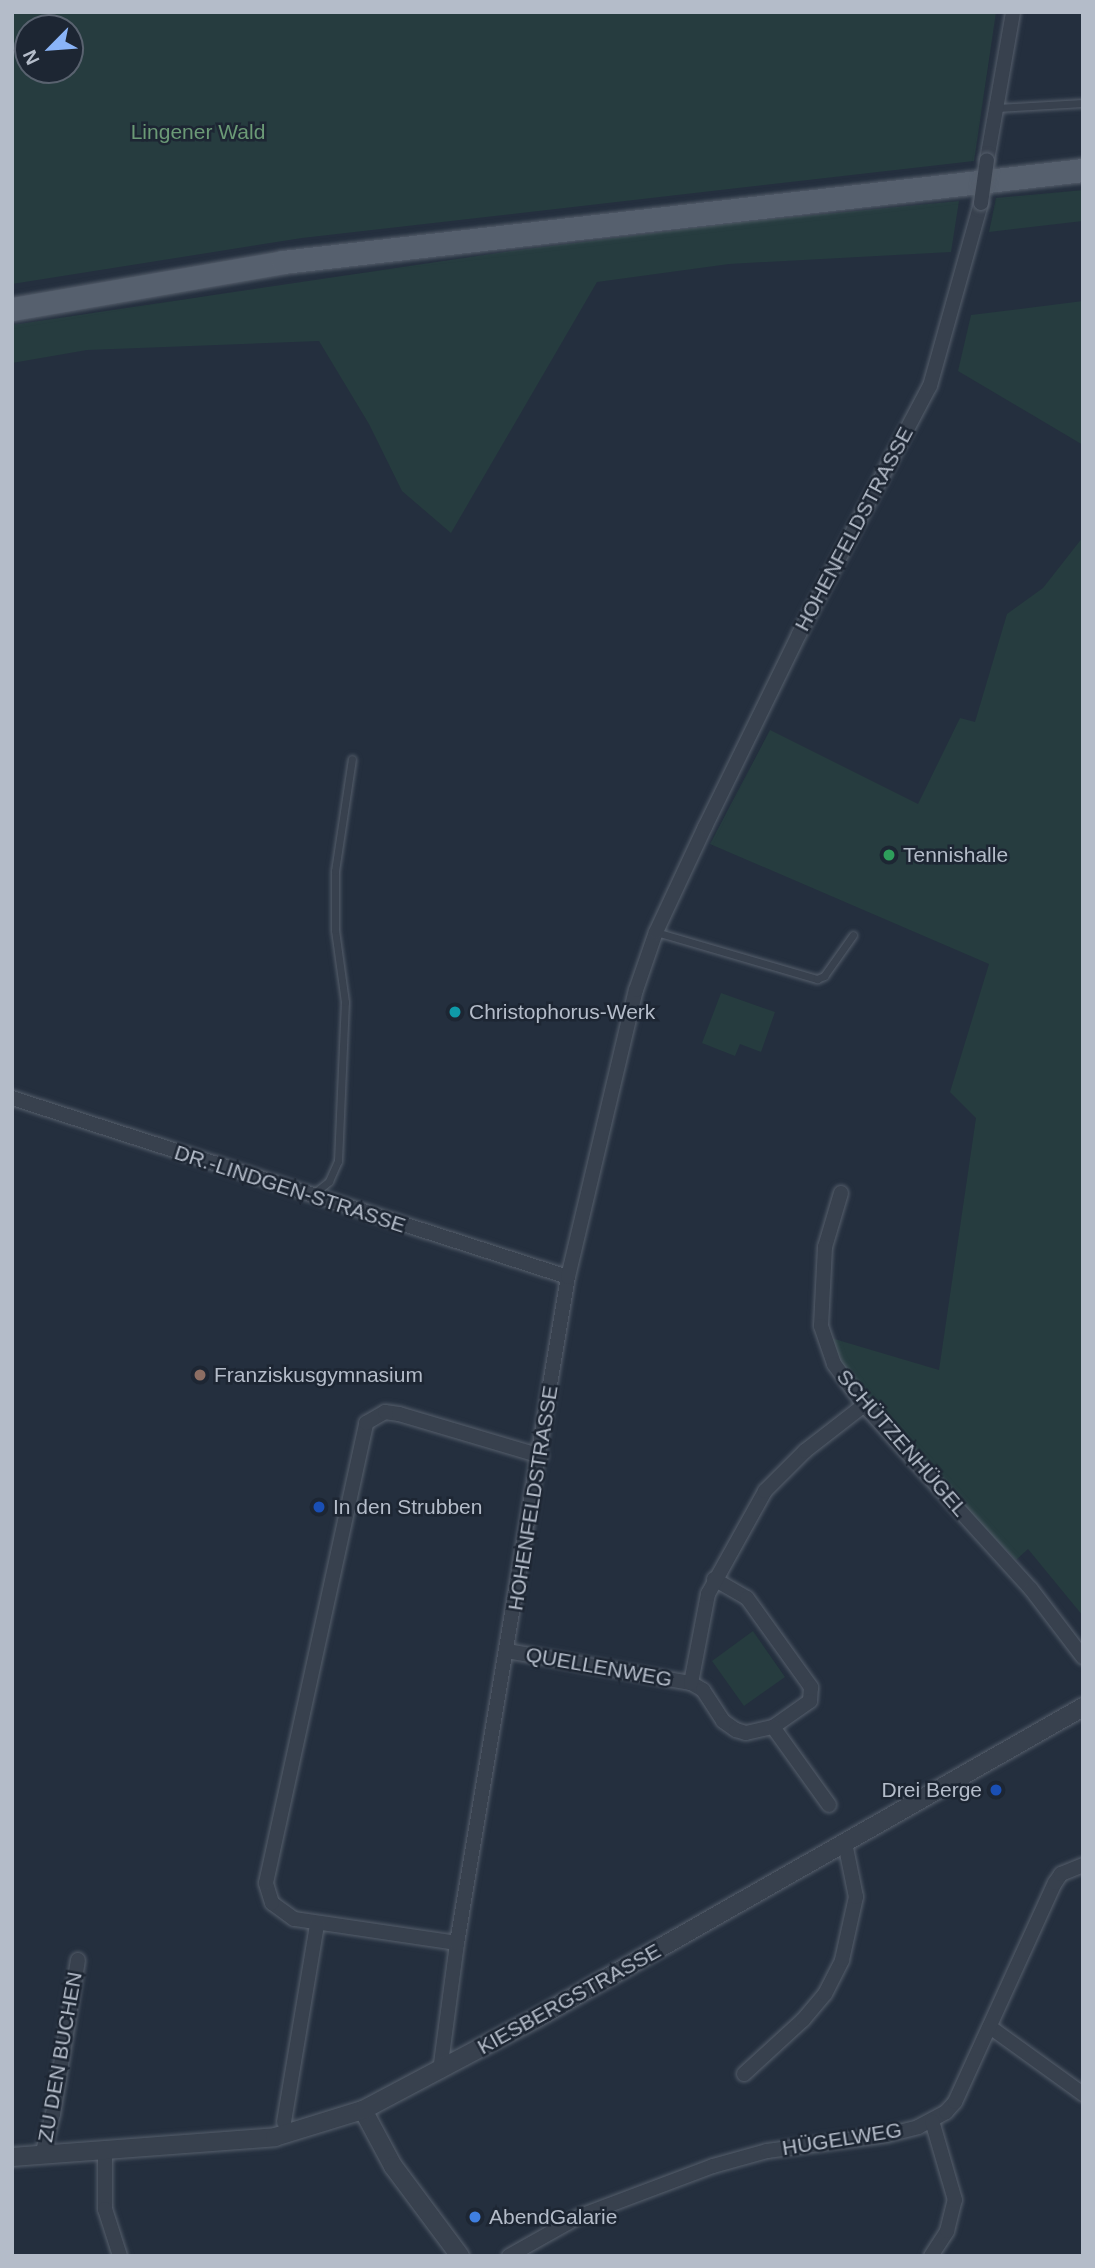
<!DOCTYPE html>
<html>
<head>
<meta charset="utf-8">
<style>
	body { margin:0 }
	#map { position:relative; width:1095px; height:2268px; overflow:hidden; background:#242f3e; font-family:Arial,sans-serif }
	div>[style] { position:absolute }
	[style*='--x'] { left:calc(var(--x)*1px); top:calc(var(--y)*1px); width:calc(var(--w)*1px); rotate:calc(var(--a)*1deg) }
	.green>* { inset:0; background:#263c3f }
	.roads { filter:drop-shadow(0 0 2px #565f6c) drop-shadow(0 0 2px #565f6c) }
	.service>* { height:7px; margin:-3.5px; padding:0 3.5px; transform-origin:3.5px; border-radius:3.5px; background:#38414e }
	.minor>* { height:14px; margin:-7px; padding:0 7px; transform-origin:7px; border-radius:7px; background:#38414e }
	.tertiary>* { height:18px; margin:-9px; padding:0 9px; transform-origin:9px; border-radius:9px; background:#38414e }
	.primary>* { height:23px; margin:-11.5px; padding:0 11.5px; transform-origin:11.5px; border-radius:11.5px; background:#56606e }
	.bridges { filter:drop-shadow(0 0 2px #565f6c) drop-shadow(0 0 2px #565f6c) }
	.minor-bridge>* { height:14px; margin:-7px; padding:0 7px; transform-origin:7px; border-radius:7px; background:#38414e }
	.dots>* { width:19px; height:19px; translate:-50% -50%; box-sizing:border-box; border:4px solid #1d2633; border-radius:50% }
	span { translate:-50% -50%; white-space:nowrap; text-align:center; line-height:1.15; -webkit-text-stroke:5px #1d2633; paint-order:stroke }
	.park-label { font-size:21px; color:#6b9a76 }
	.street-label { font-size:21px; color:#b4bcc9 }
	.poi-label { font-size:21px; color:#b4bcc9 }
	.left { translate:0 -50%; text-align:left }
	.right { translate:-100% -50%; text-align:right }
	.frame { position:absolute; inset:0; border:14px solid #b4bcc9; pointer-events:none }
	.north { position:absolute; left:14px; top:14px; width:70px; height:70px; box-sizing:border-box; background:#1d2633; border:2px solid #59626f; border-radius:50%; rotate:245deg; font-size:19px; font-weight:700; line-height:28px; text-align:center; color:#b4bcc9 }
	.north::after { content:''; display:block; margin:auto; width:24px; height:32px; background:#8ab4f8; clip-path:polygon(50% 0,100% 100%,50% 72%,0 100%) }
</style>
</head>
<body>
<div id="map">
	<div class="green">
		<div style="clip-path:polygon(evenodd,12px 12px,996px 12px,974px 161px,302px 238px,12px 284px,12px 12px,70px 28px,70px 70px,28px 70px,28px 28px,70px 28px)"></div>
		<div style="clip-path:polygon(1083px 190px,1083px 221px,989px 232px,996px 198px)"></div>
		<div style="clip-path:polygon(959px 201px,951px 252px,729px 264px,597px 282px,451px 533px,402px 491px,369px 424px,319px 341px,87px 350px,12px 363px,12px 325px,511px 251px,741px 222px)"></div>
		<div style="clip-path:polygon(1083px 301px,1083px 445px,958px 371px,971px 315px)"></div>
		<div style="clip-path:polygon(1083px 537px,1083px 1616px,1028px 1549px,1016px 1560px,885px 1425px,838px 1365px,831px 1338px,939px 1370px,976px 1118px,950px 1092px,989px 964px,710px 844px,770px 730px,918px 804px,960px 718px,975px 722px,1007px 614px,1043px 588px)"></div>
		<div style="clip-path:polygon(721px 993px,775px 1012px,761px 1052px,740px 1044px,735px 1056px,702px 1043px)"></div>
		<div style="clip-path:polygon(753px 1631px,785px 1677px,744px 1706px,712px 1661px)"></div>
	</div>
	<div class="roads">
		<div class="service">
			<div style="--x:997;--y:108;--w:86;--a:-3.3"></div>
			<div style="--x:656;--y:932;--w:168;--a:16.3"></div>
			<div style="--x:817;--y:979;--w:8;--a:-23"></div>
			<div style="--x:824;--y:976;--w:50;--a:-54.7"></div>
			<div style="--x:312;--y:1195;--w:22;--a:-39"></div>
			<div style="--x:329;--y:1181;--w:22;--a:-66"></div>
			<div style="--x:338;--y:1161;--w:159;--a:-87.5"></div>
			<div style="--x:345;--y:1002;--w:73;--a:-97.9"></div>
			<div style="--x:335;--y:930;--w:59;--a:-90"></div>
			<div style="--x:335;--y:871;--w:113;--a:-81.4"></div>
		</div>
		<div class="minor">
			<div style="--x:987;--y:160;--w:150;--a:-80"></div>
			<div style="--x:12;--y:1098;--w:584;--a:17.85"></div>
			<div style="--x:841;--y:1193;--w:56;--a:106.5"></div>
			<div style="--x:825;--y:1247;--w:79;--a:92.9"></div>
			<div style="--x:821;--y:1326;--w:40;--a:71.1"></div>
			<div style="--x:834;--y:1364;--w:51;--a:53.8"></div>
			<div style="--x:864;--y:1405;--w:248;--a:47.8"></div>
			<div style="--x:1031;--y:1589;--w:86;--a:52.6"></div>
			<div style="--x:714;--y:1579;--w:38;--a:30"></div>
			<div style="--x:747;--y:1598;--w:110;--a:54.3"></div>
			<div style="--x:811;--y:1687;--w:14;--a:94"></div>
			<div style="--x:810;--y:1701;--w:45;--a:144.9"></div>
			<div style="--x:507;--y:1651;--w:187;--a:9.9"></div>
			<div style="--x:691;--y:1683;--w:14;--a:30"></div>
			<div style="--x:703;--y:1690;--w:37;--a:57"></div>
			<div style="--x:723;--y:1721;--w:16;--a:35"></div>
			<div style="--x:736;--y:1730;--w:10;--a:17"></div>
			<div style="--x:746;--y:1733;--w:28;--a:-13"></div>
			<div style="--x:773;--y:1727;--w:96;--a:54.3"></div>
			<div style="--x:691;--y:1683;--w:91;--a:-79.2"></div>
			<div style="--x:708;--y:1594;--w:118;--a:-61"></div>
			<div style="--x:765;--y:1491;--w:57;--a:-45"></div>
			<div style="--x:805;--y:1451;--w:75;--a:-37.9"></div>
			<div style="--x:457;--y:1943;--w:165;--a:-171.6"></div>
			<div style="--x:294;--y:1919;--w:27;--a:-144"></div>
			<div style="--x:272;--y:1903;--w:21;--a:-107"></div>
			<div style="--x:266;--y:1883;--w:471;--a:-77.7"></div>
			<div style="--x:366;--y:1423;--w:22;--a:-30"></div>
			<div style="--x:385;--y:1412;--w:14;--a:8"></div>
			<div style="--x:399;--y:1414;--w:148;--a:16.5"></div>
			<div style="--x:990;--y:2027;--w:115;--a:35.8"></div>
			<div style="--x:440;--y:2071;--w:129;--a:-82.4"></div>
			<div style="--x:457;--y:1943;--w:675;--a:-80.54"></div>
			<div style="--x:568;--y:1277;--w:295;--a:-76.7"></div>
			<div style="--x:636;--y:990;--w:61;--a:-71"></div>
			<div style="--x:656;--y:932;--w:116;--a:-65"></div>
			<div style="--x:705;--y:827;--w:215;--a:-64"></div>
			<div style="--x:799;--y:634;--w:280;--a:-62.2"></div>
			<div style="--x:930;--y:386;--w:190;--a:-74.4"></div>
			<div style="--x:744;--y:2074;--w:80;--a:-42.5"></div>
			<div style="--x:803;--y:2020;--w:34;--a:-50"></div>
			<div style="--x:825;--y:1994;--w:38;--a:-63"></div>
			<div style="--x:842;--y:1960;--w:65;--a:-77.5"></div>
			<div style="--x:856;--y:1897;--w:55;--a:-101.5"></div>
			<div style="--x:284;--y:2122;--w:201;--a:-80.5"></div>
			<div style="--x:105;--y:2151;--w:58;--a:90"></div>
			<div style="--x:105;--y:2209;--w:49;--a:72.3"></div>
			<div style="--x:42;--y:2155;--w:42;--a:-75"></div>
			<div style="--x:53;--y:2114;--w:156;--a:-80.8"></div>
			<div style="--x:509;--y:2256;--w:81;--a:-29.4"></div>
			<div style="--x:580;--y:2216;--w:142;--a:-20.6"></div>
			<div style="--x:713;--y:2166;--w:56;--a:-15.5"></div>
			<div style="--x:767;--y:2151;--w:121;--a:-7.6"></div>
			<div style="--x:887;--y:2135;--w:32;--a:-14"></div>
			<div style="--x:918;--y:2127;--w:32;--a:-28"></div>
			<div style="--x:946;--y:2112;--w:13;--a:-48"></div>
			<div style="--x:955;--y:2102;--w:241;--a:-65.5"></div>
			<div style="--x:1055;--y:1883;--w:11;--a:-56"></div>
			<div style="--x:1061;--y:1874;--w:24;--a:-22"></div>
			<div style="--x:931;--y:2256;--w:30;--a:-57"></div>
			<div style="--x:947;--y:2231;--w:32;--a:-76"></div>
			<div style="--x:955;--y:2200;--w:82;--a:-106.2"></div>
		</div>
		<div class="tertiary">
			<div style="--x:363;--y:2110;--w:64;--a:61.8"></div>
			<div style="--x:393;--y:2166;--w:112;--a:53.3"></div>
			<div style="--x:12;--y:2157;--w:264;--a:-4.3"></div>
			<div style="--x:275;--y:2137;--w:92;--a:-17.1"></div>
			<div style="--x:363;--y:2110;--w:195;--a:-27.9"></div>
			<div style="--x:535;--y:2019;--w:631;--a:-29.65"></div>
		</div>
		<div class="primary">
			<div style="--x:12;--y:309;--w:275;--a:-9.8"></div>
			<div style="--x:283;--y:262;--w:805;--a:-6.56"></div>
		</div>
	</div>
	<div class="bridges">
		<div class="minor-bridge">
			<div style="--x:981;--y:203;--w:43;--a:-82.1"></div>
		</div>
	</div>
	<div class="dots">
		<div style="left:889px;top:855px;background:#2e9e5b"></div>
		<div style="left:455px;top:1012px;background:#0f9aa8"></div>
		<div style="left:200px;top:1375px;background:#8d6e63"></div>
		<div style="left:319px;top:1507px;background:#1a4fb4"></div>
		<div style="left:996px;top:1790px;background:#1a4fb4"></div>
		<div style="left:475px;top:2217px;background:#3f7fe0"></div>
	</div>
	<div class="park-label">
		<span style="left:198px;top:132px">Lingener Wald</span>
	</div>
	<div class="street-label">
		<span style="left:854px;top:529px;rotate:-62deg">HOHENFELDSTRASSE</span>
		<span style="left:290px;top:1189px;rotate:18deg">DR.-LINDGEN-STRASSE</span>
		<span style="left:902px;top:1443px;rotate:49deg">SCHÜTZENHÜGEL</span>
		<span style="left:533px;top:1498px;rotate:-81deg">HOHENFELDSTRASSE</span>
		<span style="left:599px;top:1667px;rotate:10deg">QUELLENWEG</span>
		<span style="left:569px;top:1999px;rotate:-29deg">KIESBERGSTRASSE</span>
		<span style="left:60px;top:2057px;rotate:-80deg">ZU DEN BUCHEN</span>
		<span style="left:842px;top:2139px;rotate:-9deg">HÜGELWEG</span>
	</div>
	<div class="poi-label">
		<span class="left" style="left:903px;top:855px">Tennishalle</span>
		<span class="left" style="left:469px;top:1012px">Christophorus-Werk</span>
		<span class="left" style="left:214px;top:1375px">Franziskusgymnasium</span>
		<span class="left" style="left:333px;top:1507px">In den Strubben</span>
		<span class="right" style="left:982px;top:1790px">Drei Berge</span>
		<span class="left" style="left:489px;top:2217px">AbendGalarie</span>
	</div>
	<div class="frame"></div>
	<div class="north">N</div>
</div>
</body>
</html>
